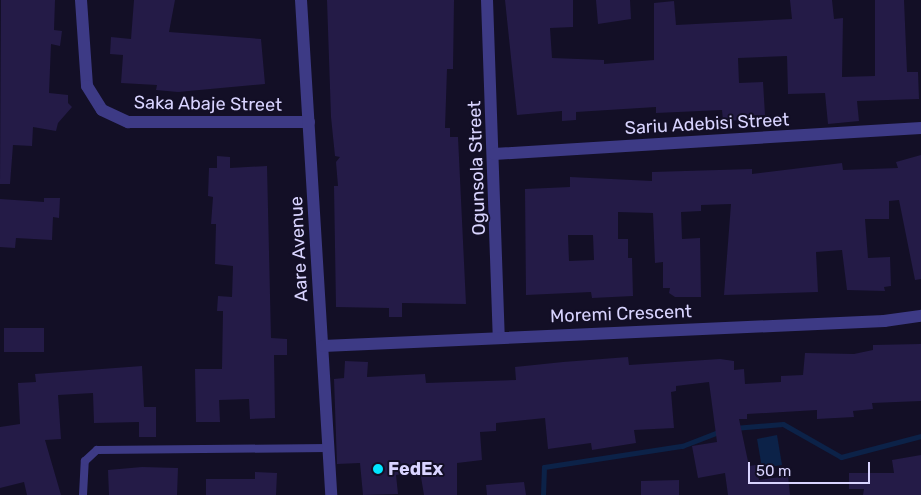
<!DOCTYPE html>
<html>
<head>
<meta charset="utf-8">
<style>
	body { margin:0 }
	#map { position:relative; width:921px; height:495px; overflow:hidden; background:#130f26; font-family:Rubik,sans-serif }
	div>[style] { position:absolute }
	[style*='--x'] { left:calc(var(--x)*1px); top:calc(var(--y)*1px); width:calc(var(--w)*1px); rotate:calc(var(--a)*1deg) }
	.water>* { inset:0; background:#0c2248 }
	.stream>* { height:5px; margin:-2.5px; padding:0 2.5px; transform-origin:2.5px; border-radius:2.5px; background:#0c2248 }
	.building>* { inset:0; background:#241b47 }
	.service>* { height:8px; margin:-4px; padding:0 4px; transform-origin:4px; border-radius:4px; background:#3d3a85 }
	.minor>* { height:12px; margin:-6px; padding:0 6px; transform-origin:6px; border-radius:6px; background:#3d3a85 }
	.dots>* { width:14px; height:14px; translate:-50% -50%; box-sizing:border-box; border:2px solid #130f26; border-radius:50% }
	span { translate:-50% -50%; white-space:nowrap; text-align:center; line-height:1.15; -webkit-text-stroke:4px #130f26; paint-order:stroke }
	.street-label { font-size:18px; color:#d9d4ff }
	.poi-label { font-size:18px; color:#d9d4ff; font-weight:700 }
	.left { translate:0 -50%; text-align:left }
	.scale { position:absolute; left:748px; top:462px; width:122px; height:22px; box-sizing:border-box; border:2px solid #d9d4ff; border-top:0; padding-left:6px; font-size:15px; line-height:18px; white-space:nowrap; color:#d9d4ff; -webkit-text-stroke:4px #130f26; paint-order:stroke }
</style>
</head>
<body>
<div id="map">
	<div class="water">
		<div style="clip-path:polygon(777px 435px,782px 465px,762px 468px,757px 439px)"></div>
	</div>
	<div class="stream">
		<div style="--x:734;--y:428;--w:49;--a:-4.7"></div>
		<div style="--x:783;--y:424;--w:67;--a:29.6"></div>
		<div style="--x:841;--y:457;--w:83;--a:-14.7"></div>
		<div style="--x:543;--y:495;--w:28;--a:-88"></div>
		<div style="--x:544;--y:467;--w:140;--a:-8.7"></div>
		<div style="--x:682;--y:446;--w:42;--a:-21"></div>
	</div>
	<div class="building">
		<div style="clip-path:polygon(1px 0,55px 0,54px 30px,62px 31px,60px 46px,51px 44px,49px 93px,68px 95px,68px 103px,72px 107px,58px 123px,56px 131px,33px 127px,32px 146px,13px 145px,10px 184px,0 184px)"></div>
		<div style="clip-path:polygon(134px 0,175px 0,169px 32px,261px 39px,265px 84px,178px 92px,156px 90px,157px 85px,121px 83px,123px 55px,110px 54px,111px 37px,131px 39px)"></div>
		<div style="clip-path:polygon(327px 0,454px 0,453px 69px,447px 69px,445px 128px,450px 128px,450px 137px,458px 137px,466px 304px,402px 303px,402px 317px,389px 317px,389px 308px,336px 307px,334px 186px,338px 186px,336px 162px,340px 157px,335px 156px,331px 117px)"></div>
		<div style="clip-path:polygon(505px 0,573px 0,573px 27px,550px 28px,552px 58px,604px 60px,604px 64px,654px 60px,654px 3px,674px 1px,676px 25px,792px 19px,790px 0,832px 0,834px 19px,843px 18px,842px 77px,875px 76px,875px 0,904px 0,907px 72px,918px 72px,919px 99px,857px 101px,859px 121px,828px 124px,825px 93px,788px 94px,787px 56px,738px 58px,739px 83px,763px 82px,765px 115px,742px 116px,742px 120px,723px 121px,722px 110px,656px 113px,656px 107px,576px 112px,576px 120px,562px 121px,562px 111px,517px 115px)"></div>
		<div style="clip-path:polygon(596px 0,630px 0,631px 19px,598px 24px)"></div>
		<div style="clip-path:polygon(evenodd,921px 155px,921px 279px,915px 280px,899px 200px,889px 201px,889px 219px,865px 219px,868px 258px,890px 257px,891px 286px,884px 287px,885px 291px,847px 290px,842px 250px,816px 252px,818px 292px,724px 295px,731px 204px,701px 205px,701px 211px,681px 212px,682px 239px,700px 238px,701px 297px,675px 297px,669px 293px,670px 288px,663px 288px,663px 262px,655px 263px,653px 213px,618px 212px,618px 239px,628px 239px,628px 258px,632px 258px,633px 296px,592px 298px,591px 292px,526px 295px,525px 189px,570px 187px,570px 177px,652px 181px,652px 172px,752px 169px,752px 174px,842px 163px,843px 170px,898px 168px,896px 162px,921px 155px,568px 235px,593px 235px,594px 260px,569px 261px,568px 235px)"></div>
		<div style="clip-path:polygon(217px 156px,230px 157px,230px 168px,267px 166px,271px 338px,287px 339px,287px 355px,274px 355px,275px 418px,250px 419px,249px 399px,219px 400px,220px 422px,196px 422px,195px 369px,222px 369px,223px 311px,217px 311px,218px 296px,232px 297px,233px 266px,215px 264px,216px 224px,211px 224px,213px 197px,208px 196px,209px 168px,217px 168px)"></div>
		<div style="clip-path:polygon(44px 198px,60px 198px,59px 218px,53px 217px,52px 240px,16px 238px,15px 248px,0 247px,0 199px,44px 202px)"></div>
		<div style="clip-path:polygon(4px 328px,44px 328px,44px 352px,4px 352px)"></div>
		<div style="clip-path:polygon(921px 344px,921px 401px,872px 403px,873px 409px,853px 411px,854px 417px,817px 419px,817px 410px,747px 414px,747px 419px,739px 419px,749px 466px,756px 465px,759px 480px,788px 476px,790px 495px,728px 495px,725px 473px,698px 478px,692px 446px,717px 442px,709px 382px,676px 386px,676px 391px,671px 392px,674px 428px,634px 430px,636px 443px,592px 450px,591px 443px,548px 449px,545px 418px,496px 423px,496px 431px,480px 432px,482px 460px,457px 463px,457px 495px,424px 495px,420px 471px,396px 475px,398px 494px,363px 495px,360px 463px,337px 464px,334px 379px,344px 378px,345px 361px,368px 362px,367px 377px,425px 374px,426px 383px,516px 380px,515px 367px,563px 362px,628px 357px,629px 365px,720px 359px,734px 361px,734px 370px,744px 369px,745px 384px,781px 382px,781px 376px,803px 375px,805px 353px,854px 354px,873px 350px,873px 345px)"></div>
		<div style="clip-path:polygon(142px 366px,144px 407px,156px 407px,156px 437px,139px 437px,139px 422px,94px 423px,93px 393px,58px 395px,61px 439px,45px 440px,61px 495px,27px 495px,24px 482px,0 488px,0 427px,20px 424px,18px 383px,36px 382px,35px 374px)"></div>
		<div style="clip-path:polygon(921px 455px,921px 495px,863px 495px,864px 489px,849px 489px,849px 473px,894px 473px,892px 460px)"></div>
		<div style="clip-path:polygon(142px 467px,178px 468px,177px 495px,109px 495px,108px 470px)"></div>
		<div style="clip-path:polygon(255px 472px,277px 473px,276px 495px,206px 495px,206px 479px,255px 479px)"></div>
		<div style="clip-path:polygon(679px 480px,679px 495px,641px 495px,641px 481px)"></div>
		<div style="clip-path:polygon(524px 482px,526px 495px,487px 495px,486px 485px)"></div>
	</div>
	<div class="service">
		<div style="--x:83;--y:495;--w:34;--a:-87"></div>
		<div style="--x:85;--y:461;--w:16;--a:-43"></div>
		<div style="--x:97;--y:450;--w:231;--a:-0.5"></div>
	</div>
	<div class="minor">
		<div style="--x:81;--y:0;--w:86;--a:86"></div>
		<div style="--x:87;--y:86;--w:28;--a:58"></div>
		<div style="--x:102;--y:110;--w:29;--a:25"></div>
		<div style="--x:128;--y:122;--w:181;--a:0"></div>
		<div style="--x:301;--y:0;--w:496;--a:86.5"></div>
		<div style="--x:487;--y:0;--w:336;--a:88"></div>
		<div style="--x:494;--y:154;--w:428;--a:-3.5"></div>
		<div style="--x:323;--y:346;--w:562;--a:-2.55"></div>
		<div style="--x:884;--y:321;--w:37;--a:-8"></div>
	</div>
	<div class="dots">
		<div style="left:378px;top:469px;background:#00e5ff"></div>
	</div>
	<div class="street-label">
		<span style="left:208px;top:104px;rotate:1deg">Saka Abaje Street</span>
		<span style="left:707px;top:124px;rotate:-3deg">Sariu Adebisi Street</span>
		<span style="left:477px;top:168px;rotate:-92deg">Ogunsola Street</span>
		<span style="left:299px;top:249px;rotate:-93deg">Aare Avenue</span>
		<span style="left:621px;top:314px;rotate:-2deg">Moremi Crescent</span>
	</div>
	<div class="poi-label">
		<span class="left" style="left:388px;top:469px">FedEx</span>
	</div>
	<div class="scale">50 m</div>
</div>
</body>
</html>
